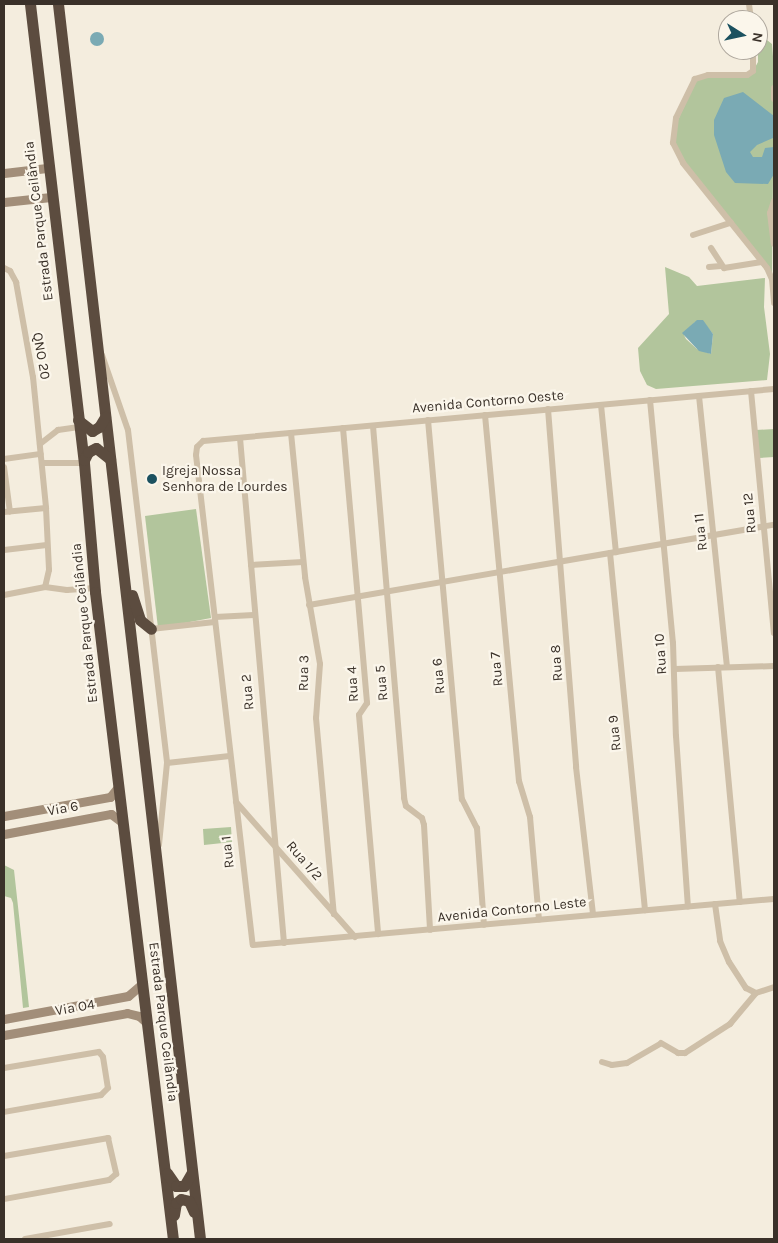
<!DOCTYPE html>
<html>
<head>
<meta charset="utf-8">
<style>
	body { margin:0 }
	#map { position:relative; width:778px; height:1243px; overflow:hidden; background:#f4edde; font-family:Karla,sans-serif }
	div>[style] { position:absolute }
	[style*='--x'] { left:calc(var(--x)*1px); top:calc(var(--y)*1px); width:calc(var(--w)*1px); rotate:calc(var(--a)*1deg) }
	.green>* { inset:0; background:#b2c59c }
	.water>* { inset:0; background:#7aaab4 }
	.round { border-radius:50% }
	.minor>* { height:6px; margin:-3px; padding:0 3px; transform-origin:3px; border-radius:3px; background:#cebfa8 }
	.secondary>* { height:9px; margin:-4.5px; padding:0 4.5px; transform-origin:4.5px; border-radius:4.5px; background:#a28e79 }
	.motorway>* { height:11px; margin:-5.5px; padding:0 5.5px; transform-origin:5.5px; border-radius:5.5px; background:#5c4c3f }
	.dots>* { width:14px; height:14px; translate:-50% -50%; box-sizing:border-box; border:2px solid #fbf6eb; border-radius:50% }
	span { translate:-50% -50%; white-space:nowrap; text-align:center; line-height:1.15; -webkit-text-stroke:4.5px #fbf6eb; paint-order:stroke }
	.street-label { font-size:14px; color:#3a3129 }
	.poi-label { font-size:14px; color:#3a3129 }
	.left { translate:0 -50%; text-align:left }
	.frame { position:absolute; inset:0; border:5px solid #3a3129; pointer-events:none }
	.north { position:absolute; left:718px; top:10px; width:50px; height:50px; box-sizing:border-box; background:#fbf6eb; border:1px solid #aea79d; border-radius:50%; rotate:100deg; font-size:14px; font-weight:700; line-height:20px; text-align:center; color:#3a3129 }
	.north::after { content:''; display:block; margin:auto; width:18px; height:22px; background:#1b515f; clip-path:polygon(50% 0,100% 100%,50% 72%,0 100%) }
</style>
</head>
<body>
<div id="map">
	<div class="green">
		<div style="clip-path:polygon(758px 37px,763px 37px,772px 44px,774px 69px,772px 279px,676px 152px,673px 131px,698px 76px,747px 75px,753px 71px,758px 62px)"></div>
		<div style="clip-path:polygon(evenodd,665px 267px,689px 277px,697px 286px,765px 278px,764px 307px,770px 354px,767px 380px,656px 389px,647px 385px,640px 371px,638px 348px,669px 314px,665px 267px,695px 322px,704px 323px,713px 334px,711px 354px,697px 349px,686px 339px,684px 335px,695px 322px)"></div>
		<div style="clip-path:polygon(774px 429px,774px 457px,759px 458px,756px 430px)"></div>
		<div style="clip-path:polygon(196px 509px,211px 618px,158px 628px,145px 516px)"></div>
		<div style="clip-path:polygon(231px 827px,232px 842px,204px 845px,203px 829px)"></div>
		<div style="clip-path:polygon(4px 865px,14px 870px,29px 1007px,23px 1008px,13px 903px,11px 898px,4px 896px)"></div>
	</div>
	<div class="water">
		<div class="round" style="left:90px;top:32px;width:14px;height:14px"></div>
		<div style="clip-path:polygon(743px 92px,774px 116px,773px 138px,757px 145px,750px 152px,753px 157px,762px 157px,765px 148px,774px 147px,774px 174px,768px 184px,735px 183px,726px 172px,714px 135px,714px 120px,724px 98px)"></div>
		<div style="clip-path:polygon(697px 320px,703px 320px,713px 334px,711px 354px,699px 351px,682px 333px)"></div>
	</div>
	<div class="minor">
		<div style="--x:749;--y:4;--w:16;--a:83"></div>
		<div style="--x:753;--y:50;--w:21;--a:90"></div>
		<div style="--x:753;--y:71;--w:7;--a:146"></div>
		<div style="--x:747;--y:75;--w:39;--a:180"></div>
		<div style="--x:708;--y:75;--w:14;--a:163"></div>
		<div style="--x:695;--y:79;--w:43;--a:116"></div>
		<div style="--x:676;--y:118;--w:25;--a:97"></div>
		<div style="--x:673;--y:143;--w:22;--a:63"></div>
		<div style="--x:683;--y:163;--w:134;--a:51.3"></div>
		<div style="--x:767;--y:268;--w:12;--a:66"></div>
		<div style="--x:772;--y:279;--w:24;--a:85"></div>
		<div style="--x:774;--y:88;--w:11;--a:90"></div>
		<div style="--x:774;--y:201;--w:13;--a:108"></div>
		<div style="--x:770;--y:213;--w:31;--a:83"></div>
		<div style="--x:693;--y:235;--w:40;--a:-18"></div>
		<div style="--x:711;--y:248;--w:24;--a:57"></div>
		<div style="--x:724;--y:268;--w:38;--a:-9"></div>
		<div style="--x:709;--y:267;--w:12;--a:-5"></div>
		<div style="--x:4;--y:268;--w:7;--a:27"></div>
		<div style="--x:10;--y:271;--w:13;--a:61"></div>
		<div style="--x:16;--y:282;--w:97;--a:79.9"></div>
		<div style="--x:33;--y:377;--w:132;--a:84.3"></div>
		<div style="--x:46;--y:508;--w:62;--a:87.2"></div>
		<div style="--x:49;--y:570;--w:17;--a:103"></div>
		<div style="--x:102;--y:355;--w:79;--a:70.9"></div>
		<div style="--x:128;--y:430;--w:335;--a:83.3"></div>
		<div style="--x:167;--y:763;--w:82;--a:95.6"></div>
		<div style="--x:774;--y:389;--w:573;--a:174.8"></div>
		<div style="--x:203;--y:441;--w:8;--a:135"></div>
		<div style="--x:197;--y:447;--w:8;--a:97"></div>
		<div style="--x:196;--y:455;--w:493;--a:83.4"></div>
		<div style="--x:253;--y:945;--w:523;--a:-5.05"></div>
		<div style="--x:751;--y:391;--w:243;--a:84.6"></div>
		<div style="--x:699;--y:396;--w:272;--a:84.1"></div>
		<div style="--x:650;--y:400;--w:244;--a:84.6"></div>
		<div style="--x:673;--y:643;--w:93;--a:88.2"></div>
		<div style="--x:676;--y:736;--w:171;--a:86"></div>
		<div style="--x:601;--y:405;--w:148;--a:84.2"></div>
		<div style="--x:548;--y:409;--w:359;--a:85.5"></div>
		<div style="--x:576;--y:767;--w:148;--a:83.4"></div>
		<div style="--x:485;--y:415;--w:368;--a:84.7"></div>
		<div style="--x:519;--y:781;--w:38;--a:73"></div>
		<div style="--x:530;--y:817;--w:103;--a:85"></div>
		<div style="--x:428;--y:420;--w:381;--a:84.9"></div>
		<div style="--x:462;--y:799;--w:33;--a:63"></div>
		<div style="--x:477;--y:828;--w:97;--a:85.9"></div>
		<div style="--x:373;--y:426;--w:373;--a:85.2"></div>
		<div style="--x:404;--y:798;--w:8;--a:76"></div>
		<div style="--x:406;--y:806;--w:20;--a:37"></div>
		<div style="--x:422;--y:818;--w:7;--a:74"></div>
		<div style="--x:424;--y:825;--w:105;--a:86.7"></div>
		<div style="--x:343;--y:428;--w:276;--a:85"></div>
		<div style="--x:367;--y:703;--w:14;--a:124"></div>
		<div style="--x:359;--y:715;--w:220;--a:85"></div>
		<div style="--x:291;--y:433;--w:145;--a:84.4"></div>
		<div style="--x:305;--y:577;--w:88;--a:80.2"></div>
		<div style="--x:320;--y:664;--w:54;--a:94.2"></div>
		<div style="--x:316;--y:718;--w:197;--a:84.8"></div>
		<div style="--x:240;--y:438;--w:507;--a:85.02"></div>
		<div style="--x:40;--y:444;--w:23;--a:-38"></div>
		<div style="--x:58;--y:430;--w:21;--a:-8"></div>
		<div style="--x:4;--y:459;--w:37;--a:-8"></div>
		<div style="--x:42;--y:463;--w:42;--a:0"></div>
		<div style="--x:4;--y:467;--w:45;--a:82.4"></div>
		<div style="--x:4;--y:512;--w:42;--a:-5.4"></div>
		<div style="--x:4;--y:550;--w:43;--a:-6.6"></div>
		<div style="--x:610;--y:553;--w:359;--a:84.4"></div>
		<div style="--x:251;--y:565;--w:52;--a:-3.3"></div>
		<div style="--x:4;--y:595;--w:42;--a:-11"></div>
		<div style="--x:45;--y:587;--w:22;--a:8"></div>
		<div style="--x:67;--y:590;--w:28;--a:-4"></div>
		<div style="--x:309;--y:605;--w:472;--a:-9.8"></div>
		<div style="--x:215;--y:617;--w:39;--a:-3"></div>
		<div style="--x:151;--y:629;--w:64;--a:-6.2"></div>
		<div style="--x:718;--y:667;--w:236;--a:84.7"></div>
		<div style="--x:675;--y:669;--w:99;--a:-1.7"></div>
		<div style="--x:167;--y:763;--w:63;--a:-6.3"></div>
		<div style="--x:236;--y:802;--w:180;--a:48.6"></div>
		<div style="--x:715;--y:904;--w:37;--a:82"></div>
		<div style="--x:720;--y:941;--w:23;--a:67"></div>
		<div style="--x:729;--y:962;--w:31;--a:57"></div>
		<div style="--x:746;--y:988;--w:11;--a:27"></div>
		<div style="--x:756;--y:993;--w:19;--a:-18"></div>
		<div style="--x:602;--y:1062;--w:10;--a:17"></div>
		<div style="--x:612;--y:1065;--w:15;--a:-8"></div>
		<div style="--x:627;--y:1063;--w:39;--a:-30"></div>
		<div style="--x:661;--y:1043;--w:20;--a:30"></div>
		<div style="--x:678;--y:1053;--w:7;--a:0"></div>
		<div style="--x:685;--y:1053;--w:54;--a:-32.8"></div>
		<div style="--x:730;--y:1024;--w:40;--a:-50"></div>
		<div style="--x:4;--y:1068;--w:96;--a:-9.6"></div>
		<div style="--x:99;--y:1052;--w:6;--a:51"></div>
		<div style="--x:103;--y:1057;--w:31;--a:81"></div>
		<div style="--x:108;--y:1088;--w:10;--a:135"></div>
		<div style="--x:101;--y:1095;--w:98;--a:170.1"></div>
		<div style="--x:4;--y:1156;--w:106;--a:-9.8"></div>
		<div style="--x:108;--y:1138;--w:37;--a:77"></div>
		<div style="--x:116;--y:1174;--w:9;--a:139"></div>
		<div style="--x:109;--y:1180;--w:107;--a:169.7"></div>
		<div style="--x:25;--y:1239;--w:86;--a:-10"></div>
	</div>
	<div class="secondary">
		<div style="--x:4;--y:173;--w:43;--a:-6.6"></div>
		<div style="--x:4;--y:202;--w:47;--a:-6.1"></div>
		<div style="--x:4;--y:816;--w:108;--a:-10.2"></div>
		<div style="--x:110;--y:797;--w:14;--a:-51"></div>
		<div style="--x:4;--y:834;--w:109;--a:-10.6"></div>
		<div style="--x:111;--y:814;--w:15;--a:37"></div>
		<div style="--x:4;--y:1019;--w:126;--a:-10.5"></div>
		<div style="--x:128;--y:996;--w:20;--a:-41"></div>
		<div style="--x:4;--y:1035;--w:125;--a:-10.1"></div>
		<div style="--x:127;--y:1013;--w:12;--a:14"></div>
		<div style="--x:139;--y:1016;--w:12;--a:42"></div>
	</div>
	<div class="motorway">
		<div style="--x:30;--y:4;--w:462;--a:83.3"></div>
		<div style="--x:84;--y:463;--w:129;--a:85.1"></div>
		<div style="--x:95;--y:592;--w:652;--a:83.13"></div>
		<div style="--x:58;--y:4;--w:1243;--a:83.44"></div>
		<div style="--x:78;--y:420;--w:18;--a:38"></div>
		<div style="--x:92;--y:431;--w:8;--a:-30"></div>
		<div style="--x:99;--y:427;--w:12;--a:-59"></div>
		<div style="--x:84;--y:460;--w:9;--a:-63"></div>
		<div style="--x:88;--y:452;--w:9;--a:-27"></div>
		<div style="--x:96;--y:448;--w:18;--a:38"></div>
		<div style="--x:132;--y:595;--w:26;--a:72"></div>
		<div style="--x:140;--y:620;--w:14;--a:39"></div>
		<div style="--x:167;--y:1173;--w:16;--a:55"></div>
		<div style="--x:176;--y:1186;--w:8;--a:0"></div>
		<div style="--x:184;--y:1186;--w:16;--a:-60"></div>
		<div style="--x:174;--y:1215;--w:12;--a:-81"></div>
		<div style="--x:176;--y:1203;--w:6;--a:-39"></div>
		<div style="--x:181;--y:1199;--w:8;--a:14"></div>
		<div style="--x:189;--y:1201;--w:12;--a:66"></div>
	</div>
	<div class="dots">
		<div style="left:152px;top:479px;background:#1b515f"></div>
	</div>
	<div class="street-label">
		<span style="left:39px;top:221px;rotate:-97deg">Estrada Parque Ceilândia</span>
		<span style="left:41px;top:356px;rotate:80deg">QNO 20</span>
		<span style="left:488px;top:402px;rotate:-5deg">Avenida Contorno Oeste</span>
		<span style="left:750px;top:513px;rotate:-95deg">Rua 12</span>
		<span style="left:701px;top:532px;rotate:-96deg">Rua 11</span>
		<span style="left:85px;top:623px;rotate:-96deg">Estrada Parque Ceilândia</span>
		<span style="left:661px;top:654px;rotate:-94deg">Rua 10</span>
		<span style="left:557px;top:663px;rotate:-94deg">Rua 8</span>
		<span style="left:497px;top:669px;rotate:-95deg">Rua 7</span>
		<span style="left:304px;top:673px;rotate:-89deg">Rua 3</span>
		<span style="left:439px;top:676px;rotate:-95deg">Rua 6</span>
		<span style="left:382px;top:683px;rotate:-95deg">Rua 5</span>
		<span style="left:353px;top:684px;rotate:-93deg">Rua 4</span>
		<span style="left:248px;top:692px;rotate:-95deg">Rua 2</span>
		<span style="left:615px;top:733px;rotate:-96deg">Rua 9</span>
		<span style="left:63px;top:809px;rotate:-10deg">Via 6</span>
		<span style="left:228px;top:852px;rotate:-96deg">Rua 1</span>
		<span style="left:304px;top:861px;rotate:49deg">Rua 1/2</span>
		<span style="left:512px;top:910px;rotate:-6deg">Avenida Contorno Leste</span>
		<span style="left:75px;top:1008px;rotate:-10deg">Via O4</span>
		<span style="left:163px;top:1022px;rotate:83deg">Estrada Parque Ceilândia</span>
	</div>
	<div class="poi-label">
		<span class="left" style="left:162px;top:479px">Igreja Nossa<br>Senhora de Lourdes</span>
	</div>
	<div class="frame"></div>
	<div class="north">N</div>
</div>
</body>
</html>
